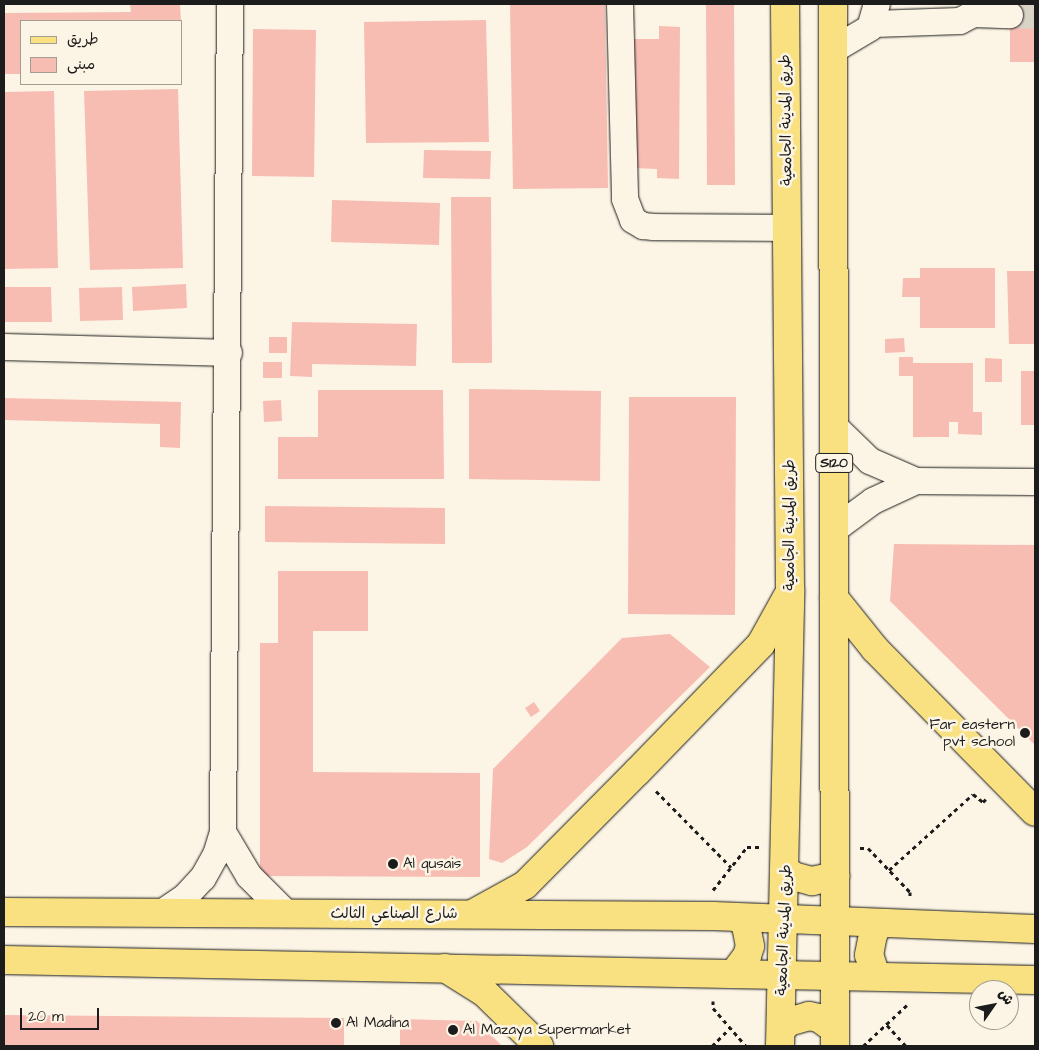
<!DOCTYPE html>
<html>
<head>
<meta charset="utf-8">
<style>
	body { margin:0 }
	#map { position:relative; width:1039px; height:1050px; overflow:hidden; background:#fcf5e5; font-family:"Architects Daughter","Playpen Sans Arabic",sans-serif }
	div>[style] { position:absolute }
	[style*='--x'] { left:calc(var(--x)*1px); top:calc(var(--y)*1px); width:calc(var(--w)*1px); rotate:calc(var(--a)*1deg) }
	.building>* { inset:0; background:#f8bdb2 }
	.minor-tunnel>* { height:26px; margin-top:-13px; transform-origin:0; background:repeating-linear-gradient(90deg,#dad4c7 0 26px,transparent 0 39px) }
	.path>* { height:3px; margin-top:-1.5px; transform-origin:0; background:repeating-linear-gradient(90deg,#1c1c1c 0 4px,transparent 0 8px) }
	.roads { filter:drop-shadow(0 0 1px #1c1c1c) drop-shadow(0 0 1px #1c1c1c) }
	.minor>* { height:26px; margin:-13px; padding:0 13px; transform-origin:13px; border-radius:13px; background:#fcf5e5 }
	.major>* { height:28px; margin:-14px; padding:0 14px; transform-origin:14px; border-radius:14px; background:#f9e181 }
	.dots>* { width:14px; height:14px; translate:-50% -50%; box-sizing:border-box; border:2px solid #fcf5e5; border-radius:50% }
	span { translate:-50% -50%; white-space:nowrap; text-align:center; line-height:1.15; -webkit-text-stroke:5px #fcf5e5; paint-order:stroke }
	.shield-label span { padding:1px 4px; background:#fcf5e5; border:1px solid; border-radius:4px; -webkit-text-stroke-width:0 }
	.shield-label { font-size:14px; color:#1c1c1c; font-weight:700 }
	.street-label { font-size:15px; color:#1c1c1c }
	.poi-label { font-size:15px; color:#1c1c1c }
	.right { translate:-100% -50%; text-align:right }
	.left { translate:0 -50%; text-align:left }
	.frame { position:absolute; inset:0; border:5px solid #1c1c1c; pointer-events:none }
	.legend { position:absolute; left:20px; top:20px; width:162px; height:65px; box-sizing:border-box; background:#fcf5e5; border:1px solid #a29e95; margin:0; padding:6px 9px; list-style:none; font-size:15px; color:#1c1c1c }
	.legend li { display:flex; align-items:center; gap:10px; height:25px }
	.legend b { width:25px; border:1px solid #a29e95 }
	.north { position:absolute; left:969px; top:980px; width:50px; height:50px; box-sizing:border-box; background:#fcf5e5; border:1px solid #a29e95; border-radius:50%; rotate:57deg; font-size:14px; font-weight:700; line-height:20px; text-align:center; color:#1c1c1c }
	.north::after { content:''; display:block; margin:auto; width:18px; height:22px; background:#1c1c1c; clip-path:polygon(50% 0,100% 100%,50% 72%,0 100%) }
	.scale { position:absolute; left:20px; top:1008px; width:79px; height:22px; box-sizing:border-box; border:2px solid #1c1c1c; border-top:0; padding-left:6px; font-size:15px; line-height:18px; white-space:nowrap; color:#1c1c1c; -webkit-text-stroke:4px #fcf5e5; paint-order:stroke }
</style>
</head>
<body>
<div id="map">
	<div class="building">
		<div style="clip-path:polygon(130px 4px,180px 4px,181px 21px,21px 21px,21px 74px,4px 74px,4px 13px,131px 12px)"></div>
		<div style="clip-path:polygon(510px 4px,605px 4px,608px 188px,513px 189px)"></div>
		<div style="clip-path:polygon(706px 4px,734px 4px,735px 185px,707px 185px)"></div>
		<div style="clip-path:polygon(1010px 4px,1035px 4px,1035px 62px,1010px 62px)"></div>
		<div style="clip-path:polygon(486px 20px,489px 142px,366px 143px,364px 22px)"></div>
		<div style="clip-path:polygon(659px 26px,680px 27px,679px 179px,657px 178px,657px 169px,631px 168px,632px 39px,659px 39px)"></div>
		<div style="clip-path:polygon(253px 29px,316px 30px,314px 177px,252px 176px)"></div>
		<div style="clip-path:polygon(178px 89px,183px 268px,90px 270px,84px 91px)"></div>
		<div style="clip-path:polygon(54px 91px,58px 268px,4px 269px,4px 92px)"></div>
		<div style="clip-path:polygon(424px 150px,491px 151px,490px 179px,423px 178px)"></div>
		<div style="clip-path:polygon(451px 197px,491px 197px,492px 363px,452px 363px)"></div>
		<div style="clip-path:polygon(332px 200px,440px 203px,439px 245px,331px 242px)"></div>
		<div style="clip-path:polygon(920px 268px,995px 268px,995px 328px,920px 328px,920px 297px,902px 297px,903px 278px,920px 278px)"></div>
		<div style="clip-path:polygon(1007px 271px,1035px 271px,1035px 344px,1009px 344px)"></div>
		<div style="clip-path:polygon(186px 284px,187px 308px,133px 311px,132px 287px)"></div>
		<div style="clip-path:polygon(4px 287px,51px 287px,52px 322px,4px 322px)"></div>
		<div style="clip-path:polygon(122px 287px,123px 320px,80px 321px,79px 288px)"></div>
		<div style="clip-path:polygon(292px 322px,417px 324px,416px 366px,312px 364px,312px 377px,290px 376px)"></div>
		<div style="clip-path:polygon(269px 337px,287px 337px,287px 353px,269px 353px)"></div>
		<div style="clip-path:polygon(904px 338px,905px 352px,885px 353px,885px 339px)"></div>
		<div style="clip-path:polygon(899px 357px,913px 357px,913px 363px,973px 363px,973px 412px,982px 412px,982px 435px,958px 434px,958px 422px,949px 422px,949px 437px,913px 437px,913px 376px,899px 376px)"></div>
		<div style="clip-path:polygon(985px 358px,1002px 359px,1002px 382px,985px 382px)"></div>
		<div style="clip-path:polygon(263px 362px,282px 362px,282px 378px,263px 378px)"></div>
		<div style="clip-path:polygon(1021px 371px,1035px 371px,1035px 425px,1021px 425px)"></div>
		<div style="clip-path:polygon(469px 389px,601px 391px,600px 481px,469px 479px)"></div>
		<div style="clip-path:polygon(318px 390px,443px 390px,444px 479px,278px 479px,278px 437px,318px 437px)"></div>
		<div style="clip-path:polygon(629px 397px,736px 397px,735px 615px,628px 614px)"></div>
		<div style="clip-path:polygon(4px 398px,181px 402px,180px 448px,160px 447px,160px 424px,4px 420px)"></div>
		<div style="clip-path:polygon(281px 400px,282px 421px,264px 422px,263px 401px)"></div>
		<div style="clip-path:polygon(265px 506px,445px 508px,445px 544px,265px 542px)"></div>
		<div style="clip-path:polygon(894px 544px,1035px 545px,1035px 745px,890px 601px)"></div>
		<div style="clip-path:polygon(278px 571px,368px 571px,368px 631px,313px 631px,313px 772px,480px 773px,480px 877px,260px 876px,260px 643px,278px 643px)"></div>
		<div style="clip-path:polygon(670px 634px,710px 667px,527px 847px,502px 863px,489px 859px,493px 769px,622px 638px)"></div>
		<div style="clip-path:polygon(534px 702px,540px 711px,531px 717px,525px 708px)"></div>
		<div style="clip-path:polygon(4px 1015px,344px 1018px,344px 1046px,4px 1046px)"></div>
		<div style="clip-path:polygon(400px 1019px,477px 1021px,502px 1046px,400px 1046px)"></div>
	</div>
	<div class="minor-tunnel">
		<div style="--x:1010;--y:15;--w:25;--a:2"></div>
	</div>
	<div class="path">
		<div style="--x:656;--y:791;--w:107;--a:45.4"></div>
		<div style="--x:860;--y:848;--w:8;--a:0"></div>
		<div style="--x:868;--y:848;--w:61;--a:46.3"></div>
		<div style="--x:910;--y:892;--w:4;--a:90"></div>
		<div style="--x:889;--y:870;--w:113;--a:-42.1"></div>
		<div style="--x:973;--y:794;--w:13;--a:39"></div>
		<div style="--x:983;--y:802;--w:4;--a:-45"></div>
		<div style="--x:713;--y:890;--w:55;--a:-51.7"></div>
		<div style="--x:747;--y:847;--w:12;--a:0"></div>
		<div style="--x:713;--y:1001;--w:7;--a:90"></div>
		<div style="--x:713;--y:1008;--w:50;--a:49"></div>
		<div style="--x:887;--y:1025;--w:28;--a:48"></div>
		<div style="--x:712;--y:1046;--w:25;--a:-45"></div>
		<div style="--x:863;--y:1046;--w:60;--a:-43"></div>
	</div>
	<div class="roads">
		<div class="minor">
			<div style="--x:620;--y:4;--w:195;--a:88.5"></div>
			<div style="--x:625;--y:199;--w:22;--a:69"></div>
			<div style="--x:633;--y:220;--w:12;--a:31"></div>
			<div style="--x:643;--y:226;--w:11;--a:5"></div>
			<div style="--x:654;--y:227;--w:133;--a:0.4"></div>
			<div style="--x:973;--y:14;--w:37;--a:2"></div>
			<div style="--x:874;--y:24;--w:86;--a:-2"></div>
			<div style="--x:960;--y:21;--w:15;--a:-28"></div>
			<div style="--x:973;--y:14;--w:12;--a:-55"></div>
			<div style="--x:833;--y:50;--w:43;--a:-30.7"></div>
			<div style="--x:870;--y:28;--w:25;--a:-74"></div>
			<div style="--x:4;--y:347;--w:225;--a:1.5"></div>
			<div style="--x:834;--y:426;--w:50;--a:44.2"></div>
			<div style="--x:870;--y:461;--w:50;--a:23.5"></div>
			<div style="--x:916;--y:481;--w:119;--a:0.5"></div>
			<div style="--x:835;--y:529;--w:47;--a:-36.4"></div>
			<div style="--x:873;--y:501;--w:47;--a:-24.9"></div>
			<div style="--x:223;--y:832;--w:51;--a:59.4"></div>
			<div style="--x:249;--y:876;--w:52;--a:45"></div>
			<div style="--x:163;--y:912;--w:27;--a:-34"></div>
			<div style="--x:185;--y:897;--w:26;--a:-47"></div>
			<div style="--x:203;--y:878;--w:26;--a:-61"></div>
			<div style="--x:216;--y:855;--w:24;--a:-73"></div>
			<div style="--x:223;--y:832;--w:828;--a:-89.52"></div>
		</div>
		<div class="major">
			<div style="--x:833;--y:4;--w:1042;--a:89.89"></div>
			<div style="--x:834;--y:598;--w:65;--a:51.2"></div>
			<div style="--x:875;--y:649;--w:228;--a:45.5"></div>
			<div style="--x:785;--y:869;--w:11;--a:41"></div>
			<div style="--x:793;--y:876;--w:20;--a:15"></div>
			<div style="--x:812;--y:881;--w:24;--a:-12"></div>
			<div style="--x:4;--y:912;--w:709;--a:0.32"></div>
			<div style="--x:713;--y:916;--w:322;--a:2.3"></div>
			<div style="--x:476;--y:912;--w:56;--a:-28.9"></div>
			<div style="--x:525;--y:885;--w:159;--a:-45.3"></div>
			<div style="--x:637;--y:772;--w:178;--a:-45.9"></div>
			<div style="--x:761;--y:644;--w:54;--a:-61"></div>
			<div style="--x:4;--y:960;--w:1031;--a:1.11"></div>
			<div style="--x:445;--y:968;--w:47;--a:32"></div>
			<div style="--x:485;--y:993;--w:76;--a:44.5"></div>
			<div style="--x:735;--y:972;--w:20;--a:-53"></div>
			<div style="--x:747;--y:956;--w:10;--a:-73"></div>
			<div style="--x:750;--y:946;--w:21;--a:-101"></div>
			<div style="--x:746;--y:925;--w:10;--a:-135"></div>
			<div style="--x:876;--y:976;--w:22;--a:-108"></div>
			<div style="--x:869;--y:955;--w:21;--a:-79"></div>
			<div style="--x:873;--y:934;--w:12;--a:-59"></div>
			<div style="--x:781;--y:1030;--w:11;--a:-49"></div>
			<div style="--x:788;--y:1022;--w:22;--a:-16"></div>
			<div style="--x:809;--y:1016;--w:10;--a:11"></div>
			<div style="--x:819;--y:1018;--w:19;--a:36"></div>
			<div style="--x:780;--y:1046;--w:457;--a:-88.7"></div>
			<div style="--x:790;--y:589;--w:585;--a:-90.49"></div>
		</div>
	</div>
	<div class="dots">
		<div style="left:1025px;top:733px;background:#1c1c1c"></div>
		<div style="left:393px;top:864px;background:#1c1c1c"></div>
		<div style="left:336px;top:1023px;background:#1c1c1c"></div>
		<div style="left:453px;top:1030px;background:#1c1c1c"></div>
	</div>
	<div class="shield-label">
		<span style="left:834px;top:463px">S120</span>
	</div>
	<div class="street-label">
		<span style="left:786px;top:120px;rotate:-91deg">طريق المدينة الجامعية</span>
		<span style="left:790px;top:525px;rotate:-90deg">طريق المدينة الجامعية</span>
		<span style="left:394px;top:914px">شارع الصناعي الثالث</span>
		<span style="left:784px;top:930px;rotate:-88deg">طريق المدينة الجامعية</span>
	</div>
	<div class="poi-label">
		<span class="right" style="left:1015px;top:733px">Far eastern<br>pvt school</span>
		<span class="left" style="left:403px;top:864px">Al qusais</span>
		<span class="left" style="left:346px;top:1023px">Al Madina</span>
		<span class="left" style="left:463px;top:1030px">Al Mazaya Supermarket</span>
	</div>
	<div class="frame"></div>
	<ul class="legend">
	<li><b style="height:6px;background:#f9e181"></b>طريق</li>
	<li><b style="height:14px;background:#f8bdb2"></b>مبنى</li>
	</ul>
	<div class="north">ش</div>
	<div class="scale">20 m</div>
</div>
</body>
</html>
